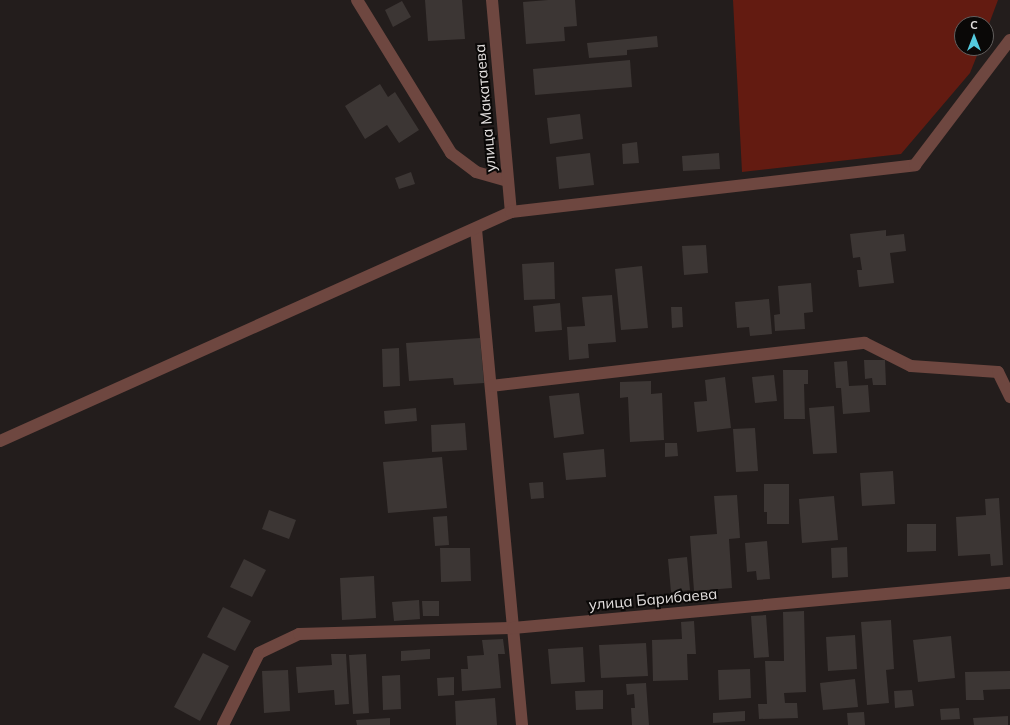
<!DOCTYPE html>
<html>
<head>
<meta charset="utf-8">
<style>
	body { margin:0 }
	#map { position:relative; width:1010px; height:725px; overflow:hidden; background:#231d1c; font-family:Mulish,sans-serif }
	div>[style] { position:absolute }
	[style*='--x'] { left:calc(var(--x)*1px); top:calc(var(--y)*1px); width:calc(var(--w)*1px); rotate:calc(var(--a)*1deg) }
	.green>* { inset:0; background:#631b11 }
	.building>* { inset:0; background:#3c3634 }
	.minor>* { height:12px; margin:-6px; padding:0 6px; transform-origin:6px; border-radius:6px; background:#6e4740 }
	span { translate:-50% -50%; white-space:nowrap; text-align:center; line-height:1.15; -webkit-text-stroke:4px #0a0807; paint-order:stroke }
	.street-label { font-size:15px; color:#e5e1e0 }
	.north { position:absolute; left:954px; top:16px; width:40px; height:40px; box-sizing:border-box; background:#0a0807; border:1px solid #625f5e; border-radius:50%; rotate:0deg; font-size:11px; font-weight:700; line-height:16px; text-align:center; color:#e5e1e0 }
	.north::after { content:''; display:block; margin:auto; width:14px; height:18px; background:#54cade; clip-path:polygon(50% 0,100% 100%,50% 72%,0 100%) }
</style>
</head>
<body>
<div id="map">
	<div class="green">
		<div style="clip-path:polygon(733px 0,998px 0,986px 32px,986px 24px,962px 24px,962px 48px,980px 48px,970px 73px,901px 154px,742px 172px)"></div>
	</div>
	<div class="building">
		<div style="clip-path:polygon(425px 0,462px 0,465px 39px,428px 41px)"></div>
		<div style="clip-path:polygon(548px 0,575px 0,577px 26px,564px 27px,565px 41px,526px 44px,523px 2px)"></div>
		<div style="clip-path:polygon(402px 1px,411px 17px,393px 27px,385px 10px)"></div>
		<div style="clip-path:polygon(657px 36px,658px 47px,627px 50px,627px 55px,589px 58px,587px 43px)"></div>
		<div style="clip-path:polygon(630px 60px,632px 87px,535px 95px,533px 69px)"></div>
		<div style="clip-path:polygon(380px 84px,388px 97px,395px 92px,419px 130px,399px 143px,387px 125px,365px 139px,345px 106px)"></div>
		<div style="clip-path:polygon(580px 114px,583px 139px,550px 144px,547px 118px)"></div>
		<div style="clip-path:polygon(637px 142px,639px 163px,623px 164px,622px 144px)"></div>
		<div style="clip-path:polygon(590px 153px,594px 185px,559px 189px,556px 157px)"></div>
		<div style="clip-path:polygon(719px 153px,720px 169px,683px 171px,682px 156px)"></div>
		<div style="clip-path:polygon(411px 172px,415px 184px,399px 189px,395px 178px)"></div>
		<div style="clip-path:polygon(886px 230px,886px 236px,904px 234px,906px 251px,890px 253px,894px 283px,859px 287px,857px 270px,862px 270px,860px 257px,853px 258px,850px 234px)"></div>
		<div style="clip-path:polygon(706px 245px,708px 273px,684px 275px,682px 246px)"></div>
		<div style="clip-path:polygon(554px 262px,555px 299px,524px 300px,522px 264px)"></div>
		<div style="clip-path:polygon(642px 266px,648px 328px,621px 330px,615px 269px)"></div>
		<div style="clip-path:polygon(811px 283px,813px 312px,804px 313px,805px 329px,775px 331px,774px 315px,780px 314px,778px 286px)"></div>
		<div style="clip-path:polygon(612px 295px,616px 342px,588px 344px,589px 358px,569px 360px,567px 327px,585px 326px,582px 297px)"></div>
		<div style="clip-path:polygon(769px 299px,772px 334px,750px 336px,749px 327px,737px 328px,735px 302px)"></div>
		<div style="clip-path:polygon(560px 303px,562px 330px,535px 332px,533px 306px)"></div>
		<div style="clip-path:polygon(671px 307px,682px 307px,683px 327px,672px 328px)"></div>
		<div style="clip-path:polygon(480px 338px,484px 383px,454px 385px,453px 378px,409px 381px,406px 343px)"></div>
		<div style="clip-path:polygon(399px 348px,400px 386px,383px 387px,382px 349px)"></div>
		<div style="clip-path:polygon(864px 360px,885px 360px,886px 385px,873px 385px,872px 378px,865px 379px)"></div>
		<div style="clip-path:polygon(847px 361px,849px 386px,868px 385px,870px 412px,843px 414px,841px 388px,836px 388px,834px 362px)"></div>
		<div style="clip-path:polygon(783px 370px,808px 370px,808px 384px,804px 384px,805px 419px,784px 419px)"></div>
		<div style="clip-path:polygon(774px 375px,777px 401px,755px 403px,752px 377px)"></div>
		<div style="clip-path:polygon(725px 377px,731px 428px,697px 432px,694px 402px,707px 401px,705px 380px)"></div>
		<div style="clip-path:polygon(651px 381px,651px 394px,662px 393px,664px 440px,630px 442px,628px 397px,620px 398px,620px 382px)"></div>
		<div style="clip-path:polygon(579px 393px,584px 434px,554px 438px,549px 396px)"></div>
		<div style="clip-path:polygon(834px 406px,837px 453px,813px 454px,809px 408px)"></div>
		<div style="clip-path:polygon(416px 408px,417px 421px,385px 424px,384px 411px)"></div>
		<div style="clip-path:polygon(465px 423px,467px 450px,432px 452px,431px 425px)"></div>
		<div style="clip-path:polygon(755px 428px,758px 471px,736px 472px,733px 429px)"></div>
		<div style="clip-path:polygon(665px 443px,677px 443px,678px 456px,665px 457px)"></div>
		<div style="clip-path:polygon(604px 449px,606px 477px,566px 480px,563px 453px)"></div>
		<div style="clip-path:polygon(442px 457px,447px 508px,388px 513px,383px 462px)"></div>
		<div style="clip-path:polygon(893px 471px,895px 504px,862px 506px,860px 473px)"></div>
		<div style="clip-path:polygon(543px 482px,544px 498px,531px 499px,529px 483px)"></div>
		<div style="clip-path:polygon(764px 484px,789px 484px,789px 524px,767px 524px,767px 512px,764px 512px)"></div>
		<div style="clip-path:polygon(737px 495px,740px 538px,729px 539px,732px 588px,694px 591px,690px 536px,717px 534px,714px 496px)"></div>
		<div style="clip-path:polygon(834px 496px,838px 540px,802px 543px,799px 499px)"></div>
		<div style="clip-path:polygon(999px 498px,1003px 565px,991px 566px,990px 554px,958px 556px,956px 517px,986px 515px,985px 499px)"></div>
		<div style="clip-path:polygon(269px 510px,296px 520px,289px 539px,262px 529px)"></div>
		<div style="clip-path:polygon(447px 516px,449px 545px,435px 546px,433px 517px)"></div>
		<div style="clip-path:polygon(907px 524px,936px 524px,936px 551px,907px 552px)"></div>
		<div style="clip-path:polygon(767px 541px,770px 579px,757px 580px,756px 571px,747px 572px,745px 543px)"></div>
		<div style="clip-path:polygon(847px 547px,848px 577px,832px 578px,831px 548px)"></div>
		<div style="clip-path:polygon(440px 548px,470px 548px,471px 581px,441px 582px)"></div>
		<div style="clip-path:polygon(687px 557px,690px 590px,671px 592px,668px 559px)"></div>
		<div style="clip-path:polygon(244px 559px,266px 570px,252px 597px,230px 587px)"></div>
		<div style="clip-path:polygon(374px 576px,376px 618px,342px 620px,340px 578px)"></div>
		<div style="clip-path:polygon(419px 600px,420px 619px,394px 621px,392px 602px)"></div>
		<div style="clip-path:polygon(422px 601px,439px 601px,439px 616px,423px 616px)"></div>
		<div style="clip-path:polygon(223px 607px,251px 621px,235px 651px,207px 637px)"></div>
		<div style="clip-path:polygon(804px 611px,806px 692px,784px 693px,785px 703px,797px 703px,798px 718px,759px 719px,758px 704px,767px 704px,765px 661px,784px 661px,783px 612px)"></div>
		<div style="clip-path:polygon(766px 615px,769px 657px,754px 658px,751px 616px)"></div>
		<div style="clip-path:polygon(891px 620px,894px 669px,886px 670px,889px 703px,867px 705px,861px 622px)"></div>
		<div style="clip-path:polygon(694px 621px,696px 654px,687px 654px,688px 680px,653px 681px,652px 640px,682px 639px,681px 622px)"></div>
		<div style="clip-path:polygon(855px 635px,857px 669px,828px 671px,826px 637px)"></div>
		<div style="clip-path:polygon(951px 636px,955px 678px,918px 682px,913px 640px)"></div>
		<div style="clip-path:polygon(503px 639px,505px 654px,498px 654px,501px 688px,462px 691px,461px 669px,468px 669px,467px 656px,484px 655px,482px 640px)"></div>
		<div style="clip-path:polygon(646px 643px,648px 676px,601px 678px,599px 645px)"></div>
		<div style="clip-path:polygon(583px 647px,585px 682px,551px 684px,548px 649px)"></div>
		<div style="clip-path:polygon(430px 649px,430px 659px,401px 661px,401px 651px)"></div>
		<div style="clip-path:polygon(203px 653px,229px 666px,200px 721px,174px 707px)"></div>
		<div style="clip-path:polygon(331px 654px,346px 654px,349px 704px,335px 705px,334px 690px,298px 693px,296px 667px,332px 665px)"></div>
		<div style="clip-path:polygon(366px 654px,369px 713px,353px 714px,349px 655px)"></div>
		<div style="clip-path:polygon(750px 669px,751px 698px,719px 700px,718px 670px)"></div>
		<div style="clip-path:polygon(288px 670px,290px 711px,264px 713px,262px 671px)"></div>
		<div style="clip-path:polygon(1010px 671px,1010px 689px,983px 690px,984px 700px,966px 700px,965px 672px)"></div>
		<div style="clip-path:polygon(400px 675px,401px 709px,383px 710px,382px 676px)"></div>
		<div style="clip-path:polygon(454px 677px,454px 695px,438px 696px,437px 678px)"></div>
		<div style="clip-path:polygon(855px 679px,858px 707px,823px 710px,820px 683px)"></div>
		<div style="clip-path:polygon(646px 683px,649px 725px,632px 725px,631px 708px,635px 708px,634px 694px,627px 695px,626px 684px)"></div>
		<div style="clip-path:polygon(603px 690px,603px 709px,576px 710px,575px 691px)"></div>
		<div style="clip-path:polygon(912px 690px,914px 706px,895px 708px,894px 691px)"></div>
		<div style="clip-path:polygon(495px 698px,497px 725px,456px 725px,455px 701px)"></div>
		<div style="clip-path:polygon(959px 708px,960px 719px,941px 720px,940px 709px)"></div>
		<div style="clip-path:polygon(745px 711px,745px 721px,713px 723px,713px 713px)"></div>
		<div style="clip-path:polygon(864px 712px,865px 725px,848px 725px,847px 713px)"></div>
		<div style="clip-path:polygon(1008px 716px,1008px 725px,974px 725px,973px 718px)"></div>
		<div style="clip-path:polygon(390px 718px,390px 725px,357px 725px,356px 720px)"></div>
	</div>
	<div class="minor">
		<div style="--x:357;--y:0;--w:180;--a:58.4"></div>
		<div style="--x:451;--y:153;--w:31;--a:37"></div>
		<div style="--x:476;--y:172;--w:33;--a:16"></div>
		<div style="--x:492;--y:0;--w:213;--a:84.9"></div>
		<div style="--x:476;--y:229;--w:498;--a:84.7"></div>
		<div style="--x:491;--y:386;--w:376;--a:-6.6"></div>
		<div style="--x:865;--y:343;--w:51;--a:26.6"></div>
		<div style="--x:911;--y:366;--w:87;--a:3.9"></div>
		<div style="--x:998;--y:372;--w:28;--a:64"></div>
		<div style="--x:0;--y:441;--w:560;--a:-24.14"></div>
		<div style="--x:511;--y:212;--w:407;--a:-6.6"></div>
		<div style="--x:915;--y:165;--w:157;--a:-52.8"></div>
		<div style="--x:223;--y:725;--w:80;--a:-63.4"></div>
		<div style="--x:259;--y:653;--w:44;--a:-25.4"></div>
		<div style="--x:299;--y:634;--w:214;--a:-1.6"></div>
		<div style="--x:513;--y:628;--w:499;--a:-5.2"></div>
	</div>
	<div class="street-label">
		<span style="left:485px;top:108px;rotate:-95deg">улица Макатаева</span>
		<span style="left:653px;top:599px;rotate:-5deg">улица Барибаева</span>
	</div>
	<div class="north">С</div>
</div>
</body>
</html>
